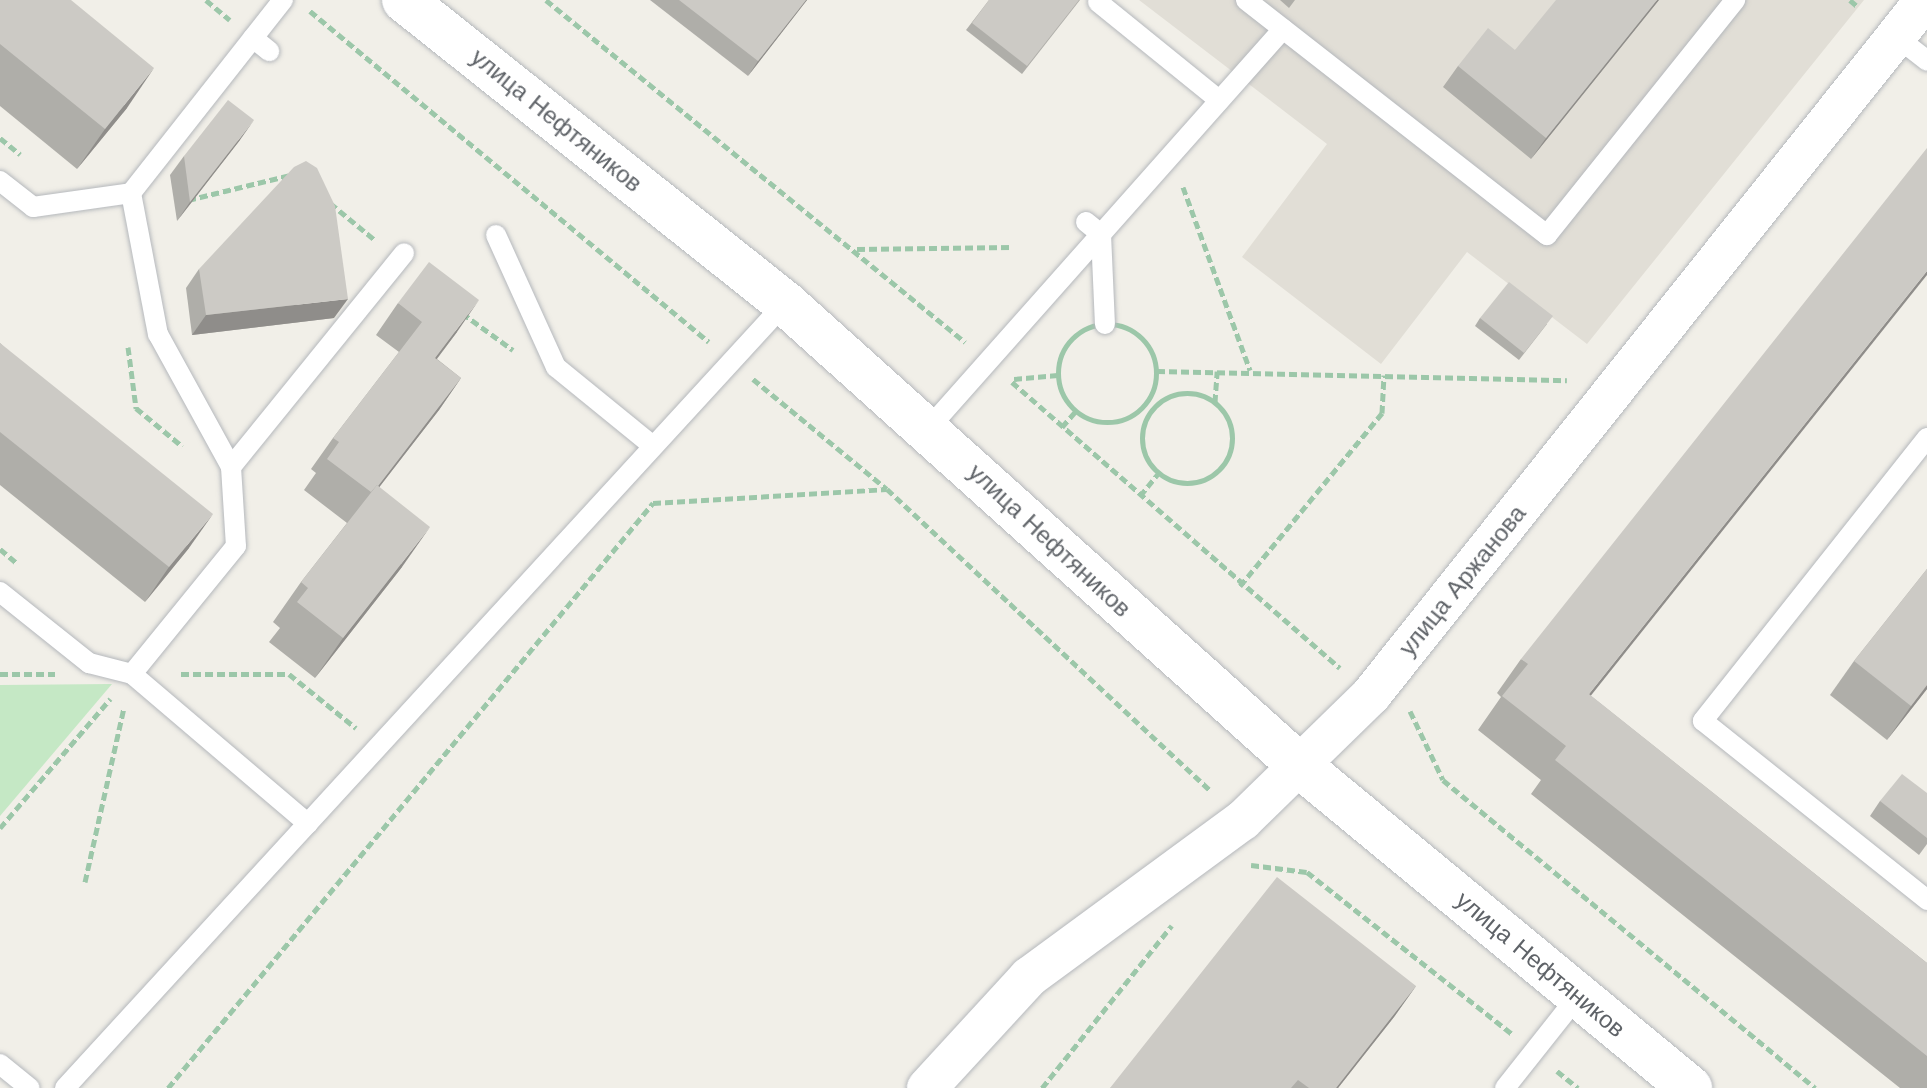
<!DOCTYPE html>
<html>
<head>
<meta charset="utf-8">
<style>
	body { margin:0 }
	#map { position:relative; width:1927px; height:1088px; overflow:hidden; background:#f1efe8; font-family:"Work Sans",sans-serif }
	div>[style] { position:absolute }
	[style*='--x'] { left:calc(var(--x)*1px); top:calc(var(--y)*1px); width:calc(var(--w)*1px); rotate:calc(var(--a)*1deg) }
	.education>* { inset:0; background:#e1ded6 }
	.green>* { inset:0; background:#c5e8c5 }
	.path>* { height:5px; margin-top:-2.5px; transform-origin:0; background:repeating-linear-gradient(90deg,#9cc7a9 0 8px,transparent 0 12px) }
	.path>.ring { margin:-2.5px; padding:0; box-sizing:content-box; background:none; border:5px solid #9cc7a9; border-radius:50% }
	.roads { filter:drop-shadow(0 0 2px #b5b8bc) drop-shadow(0 0 2px #b5b8bc) }
	.service>* { height:20px; margin:-10px; padding:0 10px; transform-origin:10px; border-radius:10px; background:#fff }
	.minor>* { height:40px; margin:-20px; padding:0 20px; transform-origin:20px; border-radius:20px; background:#fff }
	.secondary>* { height:44px; margin:-22px; padding:0 22px; transform-origin:22px; border-radius:22px; background:#fff }
	.wall>* { inset:0; background:#afaea9 }
	.shaded-wall>* { inset:0; background:#8f8d8a }
	.building>* { inset:0; background:#cccac5 }
	span { translate:-50% -50%; white-space:nowrap; text-align:center; line-height:1.15; -webkit-text-stroke:8px #fff; paint-order:stroke }
	.street-label { font-size:24px; color:#5f6368 }
</style>
</head>
<body>
<div id="map">
	<div class="education">
		<div style="clip-path:polygon(1139px 0,1864px 0,1587px 344px,1467px 252px,1381px 364px,1242px 257px,1327px 144px)"></div>
	</div>
	<div class="green">
		<div style="clip-path:polygon(112px 684px,0 816px,0 685px)"></div>
	</div>
	<div class="path">
		<div style="--x:206;--y:0;--w:31;--a:40"></div>
		<div style="--x:546;--y:0;--w:541;--a:39.22"></div>
		<div style="--x:1850;--y:0;--w:11;--a:41"></div>
		<div style="--x:310;--y:11;--w:518;--a:39.68"></div>
		<div style="--x:0;--y:138;--w:26;--a:39"></div>
		<div style="--x:1183;--y:187;--w:195;--a:69.9"></div>
		<div style="--x:188;--y:200;--w:110;--a:-13.7"></div>
		<div style="--x:330;--y:203;--w:58;--a:39.4"></div>
		<div style="--x:857;--y:249;--w:155;--a:-0.7"></div>
		<div style="--x:462;--y:313;--w:63;--a:36"></div>
		<div class="ring" style="left:1058px;top:324px;width:93px;height:93px"></div>
		<div style="--x:128;--y:347;--w:62;--a:82.5"></div>
		<div style="--x:136;--y:408;--w:60;--a:39.6"></div>
		<div style="--x:1157;--y:371;--w:410;--a:1.3"></div>
		<div style="--x:753;--y:379;--w:173;--a:39.4"></div>
		<div style="--x:887;--y:489;--w:443;--a:43"></div>
		<div style="--x:1014;--y:379;--w:44;--a:-5.2"></div>
		<div style="--x:1012;--y:382;--w:435;--a:41.1"></div>
		<div class="ring" style="left:1142px;top:393px;width:85px;height:85px"></div>
		<div style="--x:1215;--y:402;--w:31;--a:-86"></div>
		<div style="--x:1062;--y:427;--w:23;--a:-49"></div>
		<div style="--x:1140;--y:496;--w:28;--a:-51"></div>
		<div style="--x:0;--y:549;--w:23;--a:40"></div>
		<div style="--x:1240;--y:586;--w:224;--a:-50.6"></div>
		<div style="--x:1382;--y:413;--w:38;--a:-87"></div>
		<div style="--x:0;--y:674;--w:55;--a:0"></div>
		<div style="--x:181;--y:674;--w:108;--a:0"></div>
		<div style="--x:289;--y:674;--w:86;--a:38.9"></div>
		<div style="--x:1410;--y:711;--w:76;--a:64.4"></div>
		<div style="--x:1443;--y:780;--w:483;--a:39.6"></div>
		<div style="--x:0;--y:828;--w:170;--a:-49.5"></div>
		<div style="--x:1251;--y:865;--w:56;--a:7.1"></div>
		<div style="--x:1307;--y:872;--w:261;--a:38.3"></div>
		<div style="--x:85;--y:882;--w:179;--a:-77.4"></div>
		<div style="--x:1557;--y:1071;--w:27;--a:39"></div>
		<div style="--x:168;--y:1088;--w:760;--a:-50.34"></div>
		<div style="--x:653;--y:503;--w:234;--a:-3.4"></div>
		<div style="--x:1042;--y:1088;--w:208;--a:-51.4"></div>
	</div>
	<div class="roads">
		<div class="service">
			<div style="--x:1246;--y:0;--w:382;--a:38"></div>
			<div style="--x:1547;--y:235;--w:301;--a:-51.3"></div>
			<div style="--x:1098;--y:2;--w:156;--a:39"></div>
			<div style="--x:253;--y:38;--w:21;--a:39"></div>
			<div style="--x:1898;--y:38;--w:37;--a:38"></div>
			<div style="--x:0;--y:181;--w:42;--a:38.2"></div>
			<div style="--x:33;--y:207;--w:99;--a:-8.1"></div>
			<div style="--x:131;--y:193;--w:246;--a:-51.8"></div>
			<div style="--x:131;--y:193;--w:144;--a:79.2"></div>
			<div style="--x:158;--y:334;--w:152;--a:61.2"></div>
			<div style="--x:231;--y:467;--w:79;--a:86.4"></div>
			<div style="--x:236;--y:546;--w:165;--a:129.1"></div>
			<div style="--x:1086;--y:222;--w:19;--a:39"></div>
			<div style="--x:1101;--y:234;--w:90;--a:87.5"></div>
			<div style="--x:496;--y:235;--w:145;--a:65.6"></div>
			<div style="--x:556;--y:367;--w:125;--a:39.2"></div>
			<div style="--x:928;--y:429;--w:535;--a:-48.41"></div>
			<div style="--x:1927;--y:438;--w:361;--a:128.4"></div>
			<div style="--x:1703;--y:721;--w:287;--a:38.6"></div>
			<div style="--x:231;--y:467;--w:275;--a:-51"></div>
			<div style="--x:0;--y:592;--w:114;--a:38.6"></div>
			<div style="--x:89;--y:663;--w:44;--a:14.3"></div>
			<div style="--x:132;--y:674;--w:231;--a:40.4"></div>
			<div style="--x:0;--y:1064;--w:38;--a:39"></div>
			<div style="--x:65;--y:1088;--w:1065;--a:-47.47"></div>
			<div style="--x:1505;--y:1088;--w:116;--a:-51.6"></div>
		</div>
		<div class="minor">
			<div style="--x:927;--y:1088;--w:151;--a:-47.4"></div>
			<div style="--x:1029;--y:977;--w:265;--a:-36.3"></div>
			<div style="--x:1243;--y:820;--w:179;--a:-44.3"></div>
			<div style="--x:1371;--y:695;--w:889;--a:-51.44"></div>
		</div>
		<div class="secondary">
			<div style="--x:404;--y:0;--w:487;--a:38.5"></div>
			<div style="--x:785;--y:303;--w:693;--a:41.96"></div>
			<div style="--x:1300;--y:766;--w:506;--a:39.54"></div>
		</div>
	</div>
	<div class="wall">
		<div style="clip-path:polygon(0 0,127px 108px,77px 169px,0 106px)"></div>
		<div style="clip-path:polygon(650px 0,807px 0,748px 76px)"></div>
		<div style="clip-path:polygon(989px 0,1080px 0,1022px 74px,966px 30px)"></div>
		<div style="clip-path:polygon(1280px 0,1295px 0,1289px 8px)"></div>
		<div style="clip-path:polygon(1659px 0,1531px 159px,1443px 87px,1458px 66px,1515px 50px)"></div>
		<div style="clip-path:polygon(240px 140px,177px 221px,170px 175px,184px 156px)"></div>
		<div style="clip-path:polygon(199px 269px,334px 318px,192px 335px,186px 288px)"></div>
		<div style="clip-path:polygon(398px 303px,457px 332px,437px 359px,461px 378px,439px 410px,379px 487px,402px 567px,315px 678px,269px 642px,280px 628px,273px 622px,301px 582px,347px 523px,304px 490px,316px 473px,311px 469px,333px 438px,399px 352px,376px 335px)"></div>
		<div style="clip-path:polygon(1480px 318px,1547px 324px,1519px 360px,1475px 326px)"></div>
		<div style="clip-path:polygon(0 343px,189px 548px,145px 602px,0 485px)"></div>
		<div style="clip-path:polygon(1927px 569px,1927px 689px,1887px 740px,1830px 695px,1854px 661px)"></div>
		<div style="clip-path:polygon(1521px 659px,1591px 696px,1927px 963px,1927px 1088px,1900px 1088px,1531px 794px,1541px 780px,1478px 730px,1501px 697px,1497px 693px)"></div>
		<div style="clip-path:polygon(1927px 793px,1927px 844px,1919px 855px,1870px 816px,1880px 801px)"></div>
		<div style="clip-path:polygon(1416px 986px,1394px 1017px,1338px 1088px,1110px 1088px)"></div>
	</div>
	<div class="shaded-wall">
		<div style="clip-path:polygon(806px 0,807px 0,748px 76px,758px 61px)"></div>
		<div style="clip-path:polygon(1657px 0,1659px 0,1531px 159px,1546px 138px)"></div>
		<div style="clip-path:polygon(154px 68px,127px 108px,77px 169px,105px 129px)"></div>
		<div style="clip-path:polygon(254px 120px,240px 140px,177px 221px,190px 202px)"></div>
		<div style="clip-path:polygon(1927px 271px,1927px 275px,1565px 728px,1589px 694px)"></div>
		<div style="clip-path:polygon(348px 299px,334px 318px,192px 335px,206px 315px)"></div>
		<div style="clip-path:polygon(479px 300px,457px 332px,413px 390px,435px 358px)"></div>
		<div style="clip-path:polygon(461px 378px,439px 410px,350px 525px,372px 494px)"></div>
		<div style="clip-path:polygon(213px 514px,189px 548px,145px 602px,169px 567px)"></div>
		<div style="clip-path:polygon(430px 527px,402px 567px,315px 678px,343px 638px)"></div>
		<div style="clip-path:polygon(1927px 685px,1927px 689px,1887px 740px,1911px 706px)"></div>
		<div style="clip-path:polygon(1416px 986px,1394px 1017px,1338px 1088px,1336px 1088px)"></div>
	</div>
	<div class="building">
		<div style="clip-path:polygon(0 0,71px 0,154px 68px,105px 129px,0 44px)"></div>
		<div style="clip-path:polygon(679px 0,806px 0,758px 61px)"></div>
		<div style="clip-path:polygon(989px 0,1079px 0,1027px 66px,972px 23px)"></div>
		<div style="clip-path:polygon(1556px 0,1657px 0,1546px 138px,1458px 66px,1488px 28px,1515px 50px)"></div>
		<div style="clip-path:polygon(228px 100px,254px 120px,190px 202px,184px 156px)"></div>
		<div style="clip-path:polygon(1927px 148px,1927px 271px,1589px 694px,1927px 963px,1927px 1056px,1555px 760px,1566px 746px,1502px 696px,1528px 664px,1521px 659px)"></div>
		<div style="clip-path:polygon(306px 161px,317px 168px,335px 206px,348px 299px,206px 315px,199px 269px,294px 167px)"></div>
		<div style="clip-path:polygon(429px 262px,479px 300px,435px 358px,461px 378px,378px 486px,377px 485px,371px 492px,327px 459px,339px 442px,333px 438px,422px 322px,398px 303px)"></div>
		<div style="clip-path:polygon(1509px 282px,1553px 316px,1524px 353px,1480px 318px)"></div>
		<div style="clip-path:polygon(0 343px,213px 514px,169px 567px,0 432px)"></div>
		<div style="clip-path:polygon(377px 485px,430px 527px,343px 638px,297px 602px,308px 588px,301px 582px)"></div>
		<div style="clip-path:polygon(1927px 569px,1927px 685px,1911px 706px,1854px 661px)"></div>
		<div style="clip-path:polygon(1902px 774px,1927px 793px,1927px 838px,1880px 801px)"></div>
		<div style="clip-path:polygon(1277px 877px,1416px 986px,1336px 1088px,1309px 1088px,1298px 1080px,1291px 1088px,1110px 1088px)"></div>
	</div>
	<div class="street-label">
		<span style="left:556px;top:121px;rotate:39deg">улица Нефтяников</span>
		<span style="left:1049px;top:541px;rotate:43deg">улица Нефтяников</span>
		<span style="left:1463px;top:581px;rotate:-51deg">улица Аржанова</span>
		<span style="left:1540px;top:965px;rotate:40deg">улица Нефтяников</span>
	</div>
</div>
</body>
</html>
